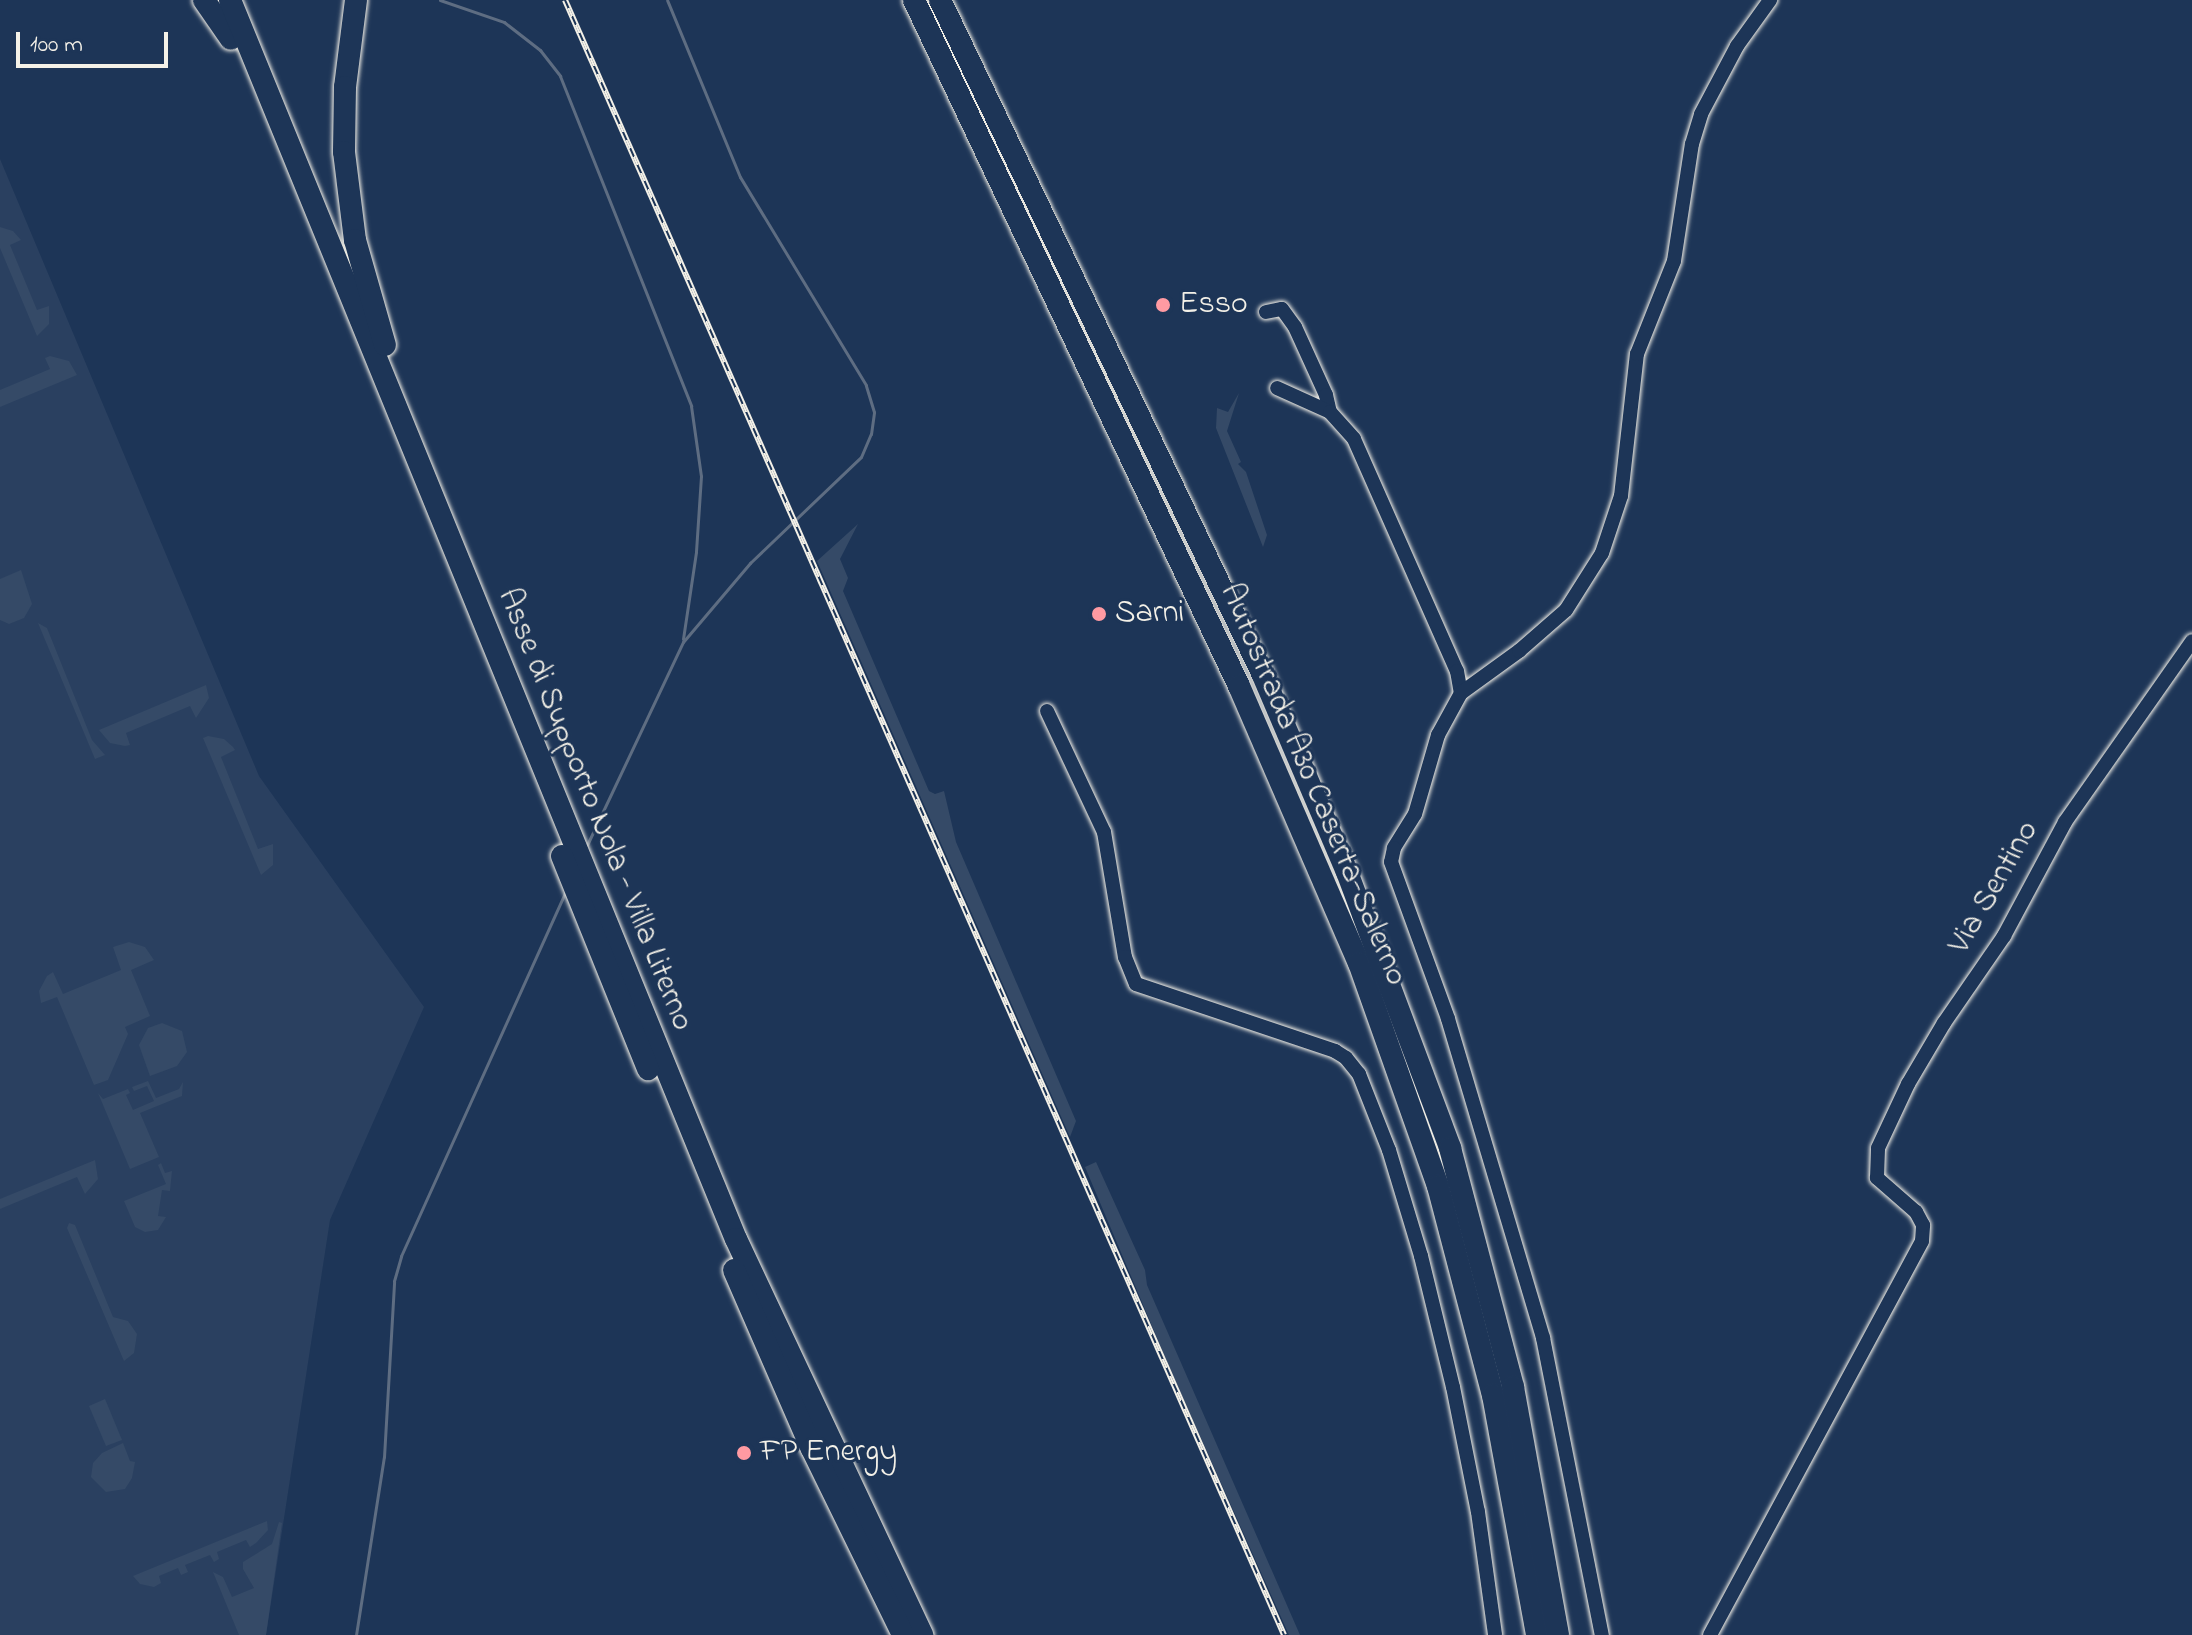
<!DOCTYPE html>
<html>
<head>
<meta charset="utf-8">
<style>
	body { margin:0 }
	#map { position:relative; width:2192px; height:1635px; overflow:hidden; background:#1d3557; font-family:"Indie Flower",sans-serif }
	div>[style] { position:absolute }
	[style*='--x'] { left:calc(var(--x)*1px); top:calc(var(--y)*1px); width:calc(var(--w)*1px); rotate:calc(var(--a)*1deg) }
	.built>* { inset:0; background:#2a4060 }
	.green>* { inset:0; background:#354a67 }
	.stream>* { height:3px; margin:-1.5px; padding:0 1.5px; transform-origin:1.5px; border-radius:1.5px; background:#5e6d82 }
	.roads { filter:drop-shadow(0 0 2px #f4f1e8) drop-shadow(0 0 2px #f4f1e8) }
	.minor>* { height:14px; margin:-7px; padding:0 7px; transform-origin:7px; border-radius:7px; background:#1d3557 }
	.highway>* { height:22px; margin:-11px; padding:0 11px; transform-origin:11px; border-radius:11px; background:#1d3557 }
	.rail>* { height:6px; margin-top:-3px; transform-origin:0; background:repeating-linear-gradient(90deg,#1d3557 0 9px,#f4f1e8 0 18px); box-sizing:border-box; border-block:2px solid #f4f1e8 }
	.dots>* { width:22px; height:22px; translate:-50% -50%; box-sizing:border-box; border:4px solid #1d3557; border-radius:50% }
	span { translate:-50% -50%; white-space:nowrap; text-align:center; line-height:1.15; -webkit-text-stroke:6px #1d3557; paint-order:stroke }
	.poi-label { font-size:32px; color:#f4f1e8 }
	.left { translate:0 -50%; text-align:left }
	.street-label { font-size:32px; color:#f4f1e8 }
	.scale { position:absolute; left:16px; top:32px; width:152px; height:36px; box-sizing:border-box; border:4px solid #f4f1e8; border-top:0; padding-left:10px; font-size:24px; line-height:28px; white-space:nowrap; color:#f4f1e8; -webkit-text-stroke:6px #1d3557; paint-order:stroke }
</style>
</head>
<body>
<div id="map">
	<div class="built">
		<div style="clip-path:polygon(0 159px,259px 776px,424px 1007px,330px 1220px,266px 1635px,0 1635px)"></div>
	</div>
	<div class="green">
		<div style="clip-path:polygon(0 227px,13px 231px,21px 240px,10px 245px,37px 310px,49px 306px,49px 324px,37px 336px,0 248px)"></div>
		<div style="clip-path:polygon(50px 356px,69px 361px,77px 375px,0 407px,0 390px,50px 369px,45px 358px)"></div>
		<div style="clip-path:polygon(1239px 393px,1227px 431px,1241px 462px,1238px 464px,1246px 472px,1267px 535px,1263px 547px,1216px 428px,1217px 408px,1228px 412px)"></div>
		<div style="clip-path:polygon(858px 524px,840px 559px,848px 578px,843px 591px,929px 791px,935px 794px,944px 791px,956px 842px,1076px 1121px,1070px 1137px,817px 561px)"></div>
		<div style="clip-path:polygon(21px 570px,32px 604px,24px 618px,9px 624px,0 620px,0 579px)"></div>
		<div style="clip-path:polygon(38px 623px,47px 628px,92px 740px,105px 755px,95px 759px)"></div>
		<div style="clip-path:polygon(206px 685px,209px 698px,196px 718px,190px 706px,126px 733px,130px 745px,125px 746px,110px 743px,99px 730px)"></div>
		<div style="clip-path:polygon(208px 736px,224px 739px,233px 747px,235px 750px,221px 757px,258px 849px,273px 844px,273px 865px,261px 875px,203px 738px)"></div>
		<div style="clip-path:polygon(129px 942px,145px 947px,154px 960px,131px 970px,150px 1016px,125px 1027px,128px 1034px,108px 1080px,94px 1085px,57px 997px,41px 1003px,39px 991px,47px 976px,53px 972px,63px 994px,121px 970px,113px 947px)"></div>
		<div style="clip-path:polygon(162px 1023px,182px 1031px,187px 1052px,177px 1066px,150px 1076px,139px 1045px,148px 1028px)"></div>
		<div style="clip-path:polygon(148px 1081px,156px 1098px,179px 1089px,183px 1082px,182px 1096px,140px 1113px,159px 1157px,130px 1169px,98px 1093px,103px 1099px,128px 1089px,130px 1093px,126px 1095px,133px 1110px,154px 1101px,147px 1086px,134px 1091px,132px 1087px)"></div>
		<div style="clip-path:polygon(95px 1160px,98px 1179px,85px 1194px,77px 1177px,0 1209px,0 1199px)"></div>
		<div style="clip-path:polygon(1096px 1162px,1145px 1270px,1147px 1285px,1300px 1635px,1289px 1635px,1171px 1371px,1085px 1167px)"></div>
		<div style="clip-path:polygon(161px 1163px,165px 1173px,172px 1171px,170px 1191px,162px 1190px,158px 1216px,166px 1217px,158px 1230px,145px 1232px,135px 1227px,124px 1201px,166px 1184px,158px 1165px)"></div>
		<div style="clip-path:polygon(69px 1223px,75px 1225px,113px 1317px,128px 1321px,137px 1334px,134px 1353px,124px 1361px,67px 1228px)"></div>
		<div style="clip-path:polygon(105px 1399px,122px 1440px,106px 1446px,89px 1406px)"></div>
		<div style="clip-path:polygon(123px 1443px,130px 1461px,135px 1462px,132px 1478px,125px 1489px,106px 1492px,91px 1477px,93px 1463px,102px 1453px)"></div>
		<div style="clip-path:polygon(267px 1521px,268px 1530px,256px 1543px,250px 1547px,246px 1540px,217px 1552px,219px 1559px,214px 1562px,210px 1555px,185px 1565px,188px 1572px,181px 1575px,178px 1568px,159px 1576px,161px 1583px,154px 1587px,140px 1584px,133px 1576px)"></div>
		<div style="clip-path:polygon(279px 1522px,282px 1523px,266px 1635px,239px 1635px,213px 1572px,223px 1577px,232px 1597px,254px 1588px,243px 1569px,243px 1562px,272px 1544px)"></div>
	</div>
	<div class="stream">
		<div style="--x:440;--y:0;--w:68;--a:19"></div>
		<div style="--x:504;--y:22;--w:46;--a:37.9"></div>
		<div style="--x:540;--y:50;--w:33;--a:52"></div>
		<div style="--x:560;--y:76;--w:355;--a:68.3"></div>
		<div style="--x:691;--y:406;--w:71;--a:81.9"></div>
		<div style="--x:701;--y:476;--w:76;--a:93.8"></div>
		<div style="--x:696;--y:552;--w:88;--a:98.5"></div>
		<div style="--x:587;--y:845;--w:225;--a:-64.7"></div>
		<div style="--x:683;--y:642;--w:104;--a:-49.7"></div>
		<div style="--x:750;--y:563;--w:153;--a:-43.7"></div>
		<div style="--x:861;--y:457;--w:25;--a:-67"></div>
		<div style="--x:871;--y:434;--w:22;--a:-82"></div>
		<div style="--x:874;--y:412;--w:28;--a:-107"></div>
		<div style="--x:866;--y:385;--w:243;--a:-121.2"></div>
		<div style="--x:740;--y:177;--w:191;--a:-112.4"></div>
		<div style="--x:356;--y:1635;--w:180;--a:-81.1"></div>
		<div style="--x:384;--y:1457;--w:176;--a:-86.7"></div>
		<div style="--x:394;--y:1281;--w:26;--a:-74"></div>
		<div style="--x:401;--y:1256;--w:399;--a:-65.7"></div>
	</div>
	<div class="roads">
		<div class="minor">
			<div style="--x:1266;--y:312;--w:16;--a:-11"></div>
			<div style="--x:1282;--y:309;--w:22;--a:54"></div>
			<div style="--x:1295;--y:327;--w:75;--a:65.5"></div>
			<div style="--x:1326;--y:395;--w:17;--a:77"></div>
			<div style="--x:1330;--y:412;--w:58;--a:-155.6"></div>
			<div style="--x:1330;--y:412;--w:36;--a:48"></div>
			<div style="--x:1354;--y:439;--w:254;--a:66.1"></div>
			<div style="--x:1457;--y:671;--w:22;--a:80"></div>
			<div style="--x:1461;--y:693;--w:48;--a:118.7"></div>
			<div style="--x:1438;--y:735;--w:82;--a:106.2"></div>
			<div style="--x:1415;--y:814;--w:40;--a:122"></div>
			<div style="--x:1394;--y:848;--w:14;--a:102"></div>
			<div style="--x:1391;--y:862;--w:167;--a:70"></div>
			<div style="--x:1448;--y:1019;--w:333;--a:73.4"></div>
			<div style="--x:1543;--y:1338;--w:303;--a:78.8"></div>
			<div style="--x:1461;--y:693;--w:72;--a:-35.9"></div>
			<div style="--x:1519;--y:651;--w:62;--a:-41.1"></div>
			<div style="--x:1566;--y:610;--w:67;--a:-57.7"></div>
			<div style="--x:1602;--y:553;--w:60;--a:-71.6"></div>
			<div style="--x:1621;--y:496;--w:143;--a:-83.6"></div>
			<div style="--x:1637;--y:354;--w:100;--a:-68.3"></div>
			<div style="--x:1674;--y:261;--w:118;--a:-81.3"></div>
			<div style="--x:1692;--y:144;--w:31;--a:-73"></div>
			<div style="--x:1701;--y:114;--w:77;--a:-62.1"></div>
			<div style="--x:1737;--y:46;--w:57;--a:-54.3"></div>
			<div style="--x:1047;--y:711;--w:134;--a:64.8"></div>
			<div style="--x:1104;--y:832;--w:127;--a:80.5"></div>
			<div style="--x:1125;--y:957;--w:29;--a:68"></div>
			<div style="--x:1136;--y:984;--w:210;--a:18.6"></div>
			<div style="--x:1335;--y:1051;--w:13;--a:32"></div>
			<div style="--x:1346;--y:1058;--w:21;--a:51"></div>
			<div style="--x:1359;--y:1074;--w:82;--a:68.5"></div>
			<div style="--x:1389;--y:1150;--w:111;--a:73.2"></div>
			<div style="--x:1421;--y:1256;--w:135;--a:76.3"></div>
			<div style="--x:1453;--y:1387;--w:127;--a:78.7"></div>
			<div style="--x:1478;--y:1512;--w:124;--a:82.1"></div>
			<div style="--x:1710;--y:1635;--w:447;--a:-61.7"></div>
			<div style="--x:1922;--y:1241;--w:16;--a:-86"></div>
			<div style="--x:1923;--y:1225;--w:15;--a:-118"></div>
			<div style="--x:1916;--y:1212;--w:52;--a:-138.9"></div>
			<div style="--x:1877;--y:1178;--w:30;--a:-88"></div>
			<div style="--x:1878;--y:1148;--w:71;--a:-64.9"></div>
			<div style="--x:1908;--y:1084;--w:71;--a:-59.5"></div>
			<div style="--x:1944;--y:1023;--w:106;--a:-55.4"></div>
			<div style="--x:2004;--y:936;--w:129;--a:-61.8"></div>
			<div style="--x:2065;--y:822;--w:221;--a:-54.9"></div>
		</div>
		<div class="highway">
			<div style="--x:204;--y:0;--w:47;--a:55.3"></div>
			<div style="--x:230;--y:0;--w:1338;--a:67.79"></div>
			<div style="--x:736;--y:1239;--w:438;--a:64.8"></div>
			<div style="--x:356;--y:0;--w:88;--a:97.2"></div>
			<div style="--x:345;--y:87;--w:65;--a:90.9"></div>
			<div style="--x:344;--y:152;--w:89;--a:82.9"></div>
			<div style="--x:355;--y:240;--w:109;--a:74.1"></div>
			<div style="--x:914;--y:0;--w:759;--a:64.65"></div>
			<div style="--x:1239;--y:686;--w:302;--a:66.6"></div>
			<div style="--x:1359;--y:963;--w:237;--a:70.5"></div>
			<div style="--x:1438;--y:1186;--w:216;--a:75.3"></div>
			<div style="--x:1493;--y:1395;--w:244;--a:79.6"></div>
			<div style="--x:940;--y:0;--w:746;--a:64.43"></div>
			<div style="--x:1262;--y:673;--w:216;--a:66.9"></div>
			<div style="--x:1347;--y:872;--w:295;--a:69.5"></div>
			<div style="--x:1450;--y:1148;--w:247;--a:75.2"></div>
			<div style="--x:1513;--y:1387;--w:252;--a:79.7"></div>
			<div style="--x:562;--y:856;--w:230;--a:68"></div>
			<div style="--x:734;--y:1270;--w:195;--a:66.5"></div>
			<div style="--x:812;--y:1449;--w:207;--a:63.9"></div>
		</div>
	</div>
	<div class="rail">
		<div style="--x:565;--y:0;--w:1786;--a:66.26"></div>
	</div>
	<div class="dots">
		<div style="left:1163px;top:305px;background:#ff9aa2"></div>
		<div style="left:1099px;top:614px;background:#ff9aa2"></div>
		<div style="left:744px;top:1453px;background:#ff9aa2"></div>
	</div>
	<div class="poi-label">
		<span class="left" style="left:1179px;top:305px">Esso</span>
		<span class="left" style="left:1115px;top:614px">Sarni</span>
		<span class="left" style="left:760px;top:1453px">FP Energy</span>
	</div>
	<div class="street-label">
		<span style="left:1312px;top:785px;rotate:67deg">Autostrada A30 Caserta-Salerno</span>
		<span style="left:594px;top:810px;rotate:68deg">Asse di Supporto Nola - Villa Literno</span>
		<span style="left:1995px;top:888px;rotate:-60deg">Via Sentino</span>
	</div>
	<div class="scale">100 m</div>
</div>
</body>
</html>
